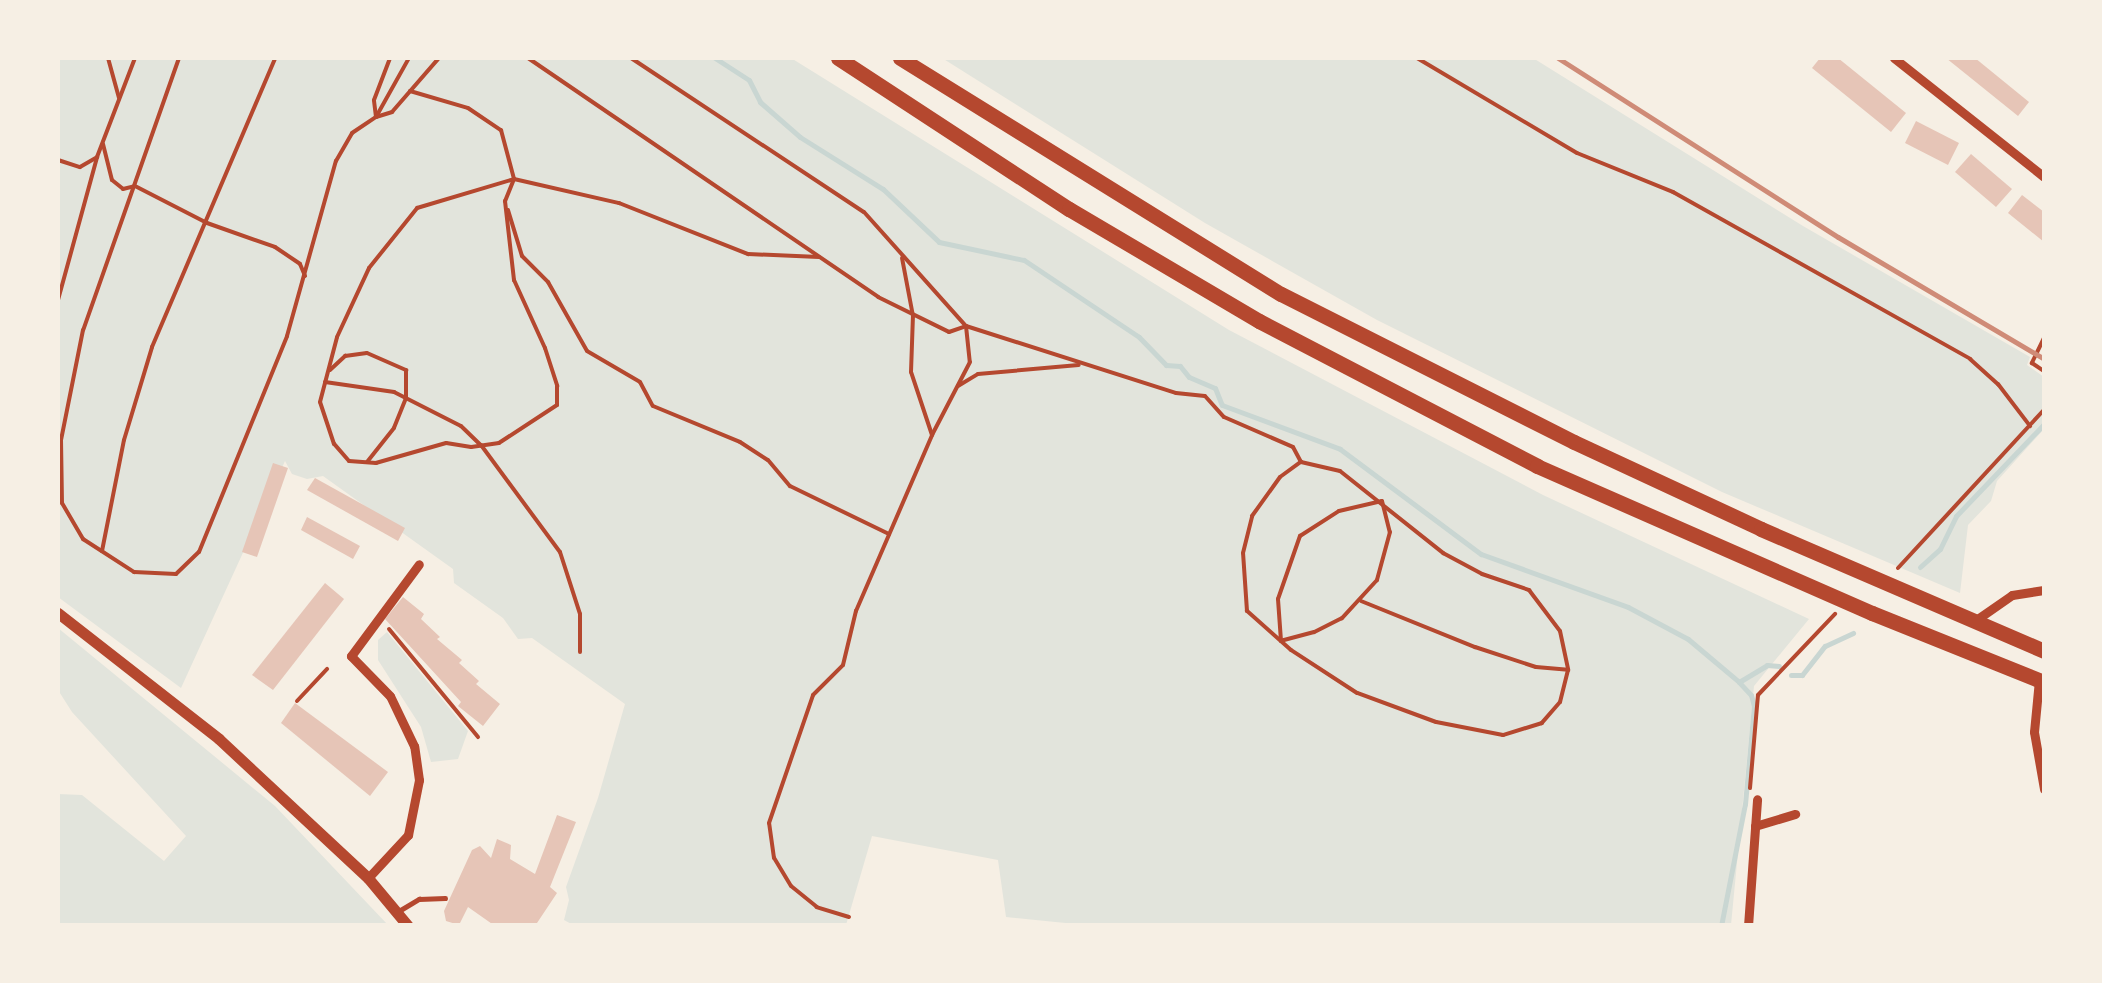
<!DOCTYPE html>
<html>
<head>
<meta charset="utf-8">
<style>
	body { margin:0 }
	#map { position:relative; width:2102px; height:983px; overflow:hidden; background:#f6efe4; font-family:"DejaVu Sans",sans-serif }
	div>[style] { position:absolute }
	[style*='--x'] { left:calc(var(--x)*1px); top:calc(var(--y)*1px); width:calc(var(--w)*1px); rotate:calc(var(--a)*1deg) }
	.green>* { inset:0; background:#e2e4dc }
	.stream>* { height:5px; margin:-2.5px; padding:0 2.5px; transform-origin:2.5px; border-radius:2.5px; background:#c9d6d2 }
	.building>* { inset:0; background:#e6c5b7 }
	.path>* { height:4px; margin:-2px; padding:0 2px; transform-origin:2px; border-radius:2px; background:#b5482f }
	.service>* { height:5px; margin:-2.5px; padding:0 2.5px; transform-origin:2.5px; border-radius:2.5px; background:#b5482f }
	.minor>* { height:9px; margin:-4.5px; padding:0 4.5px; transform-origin:4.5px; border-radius:4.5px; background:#b5482f }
	.tertiary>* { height:11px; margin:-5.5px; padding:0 5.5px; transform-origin:5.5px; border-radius:5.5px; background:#b5482f }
	.trunk>* { height:15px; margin:-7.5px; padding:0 7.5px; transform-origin:7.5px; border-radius:7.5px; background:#b5482f }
	.rail>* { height:5px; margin:-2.5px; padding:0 2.5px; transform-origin:2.5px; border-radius:2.5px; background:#cf8b77 }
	span { translate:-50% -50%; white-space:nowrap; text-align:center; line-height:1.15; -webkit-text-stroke:8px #f6efe4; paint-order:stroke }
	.frame { position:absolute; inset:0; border:60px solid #f6efe4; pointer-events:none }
</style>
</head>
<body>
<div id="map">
	<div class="green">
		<div style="clip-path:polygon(58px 58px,791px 58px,1229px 330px,1543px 495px,1809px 619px,1754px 686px,1731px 925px,1095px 926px,1006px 917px,998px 860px,872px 836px,846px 925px,575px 926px,564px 920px,569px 900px,566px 887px,598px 798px,625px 704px,532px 638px,518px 639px,503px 618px,454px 583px,453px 569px,323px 476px,307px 479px,292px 474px,285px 461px,181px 688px,58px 597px)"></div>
		<div style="clip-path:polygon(942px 58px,1533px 58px,1803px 226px,2030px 357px,2027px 365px,2044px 377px,2044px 429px,1997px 481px,1991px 501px,1968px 525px,1960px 593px,1722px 492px,1377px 320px,1205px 223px)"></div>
		<div style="clip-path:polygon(58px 628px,275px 806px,388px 925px,58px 925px,58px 794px,82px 795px,164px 861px,186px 836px,72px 712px,58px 690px)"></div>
		<div style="clip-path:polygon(387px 632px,468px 731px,458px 759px,431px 762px,421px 727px,378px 660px,378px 640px)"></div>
	</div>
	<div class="stream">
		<div style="--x:715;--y:58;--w:40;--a:32.9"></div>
		<div style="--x:749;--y:80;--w:25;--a:63"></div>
		<div style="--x:760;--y:102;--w:53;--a:41.2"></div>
		<div style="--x:800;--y:137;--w:98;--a:32.1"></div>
		<div style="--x:883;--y:189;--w:77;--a:43.4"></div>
		<div style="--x:939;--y:242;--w:87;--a:12"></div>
		<div style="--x:1024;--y:260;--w:138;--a:33.8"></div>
		<div style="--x:1139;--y:337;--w:39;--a:46"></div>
		<div style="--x:1166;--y:365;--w:14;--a:4"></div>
		<div style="--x:1180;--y:366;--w:14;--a:51"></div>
		<div style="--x:1189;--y:377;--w:28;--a:23"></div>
		<div style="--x:1215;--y:388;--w:18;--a:68"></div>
		<div style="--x:1222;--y:405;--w:126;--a:20.4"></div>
		<div style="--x:1340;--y:449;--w:176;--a:36.7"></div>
		<div style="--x:1481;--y:554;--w:156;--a:19.8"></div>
		<div style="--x:1628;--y:607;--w:68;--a:28.1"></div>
		<div style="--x:1688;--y:639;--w:67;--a:40.1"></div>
		<div style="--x:1739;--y:682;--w:33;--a:-31"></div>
		<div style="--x:1767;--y:665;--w:12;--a:5"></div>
		<div style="--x:1920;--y:567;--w:27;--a:-42"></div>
		<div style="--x:1940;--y:549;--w:37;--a:-64"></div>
		<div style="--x:1956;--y:516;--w:127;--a:-46.3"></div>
		<div style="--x:1791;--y:675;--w:11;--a:0"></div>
		<div style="--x:1802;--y:675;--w:37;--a:-52"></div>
		<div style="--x:1825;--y:646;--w:31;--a:-25"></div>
		<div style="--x:1721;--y:926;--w:124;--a:-78.9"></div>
		<div style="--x:1745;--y:804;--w:98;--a:-84.8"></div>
		<div style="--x:1754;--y:706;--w:11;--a:-105"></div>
		<div style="--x:1751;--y:695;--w:18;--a:-133"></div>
	</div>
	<div class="building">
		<div style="clip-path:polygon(1820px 58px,1838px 58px,1906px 113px,1891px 132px,1812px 68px)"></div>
		<div style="clip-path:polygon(1946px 58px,1975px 58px,2029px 102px,2018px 116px)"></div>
		<div style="clip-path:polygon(1916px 121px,1959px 143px,1948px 165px,1905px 143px)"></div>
		<div style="clip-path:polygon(1971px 154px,2012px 189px,1996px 207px,1955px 172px)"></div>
		<div style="clip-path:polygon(2022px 195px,2044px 212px,2044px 242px,2008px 213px)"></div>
		<div style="clip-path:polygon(273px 463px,288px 468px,257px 557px,242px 552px)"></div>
		<div style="clip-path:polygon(315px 478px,405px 528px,398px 541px,307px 490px)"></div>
		<div style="clip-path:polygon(307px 517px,360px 546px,353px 559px,301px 530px)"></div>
		<div style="clip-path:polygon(325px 583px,344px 599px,273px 690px,252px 675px)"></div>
		<div style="clip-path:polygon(403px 597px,424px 614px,421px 619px,440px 637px,437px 639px,462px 660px,459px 663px,479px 681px,476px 684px,500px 704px,483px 726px,458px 706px,461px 702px,385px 619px)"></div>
		<div style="clip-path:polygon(295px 703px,388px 772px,370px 796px,281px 723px)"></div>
		<div style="clip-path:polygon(557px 815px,576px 822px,550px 887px,557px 893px,535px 926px,495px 926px,468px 907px,459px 925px,446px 921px,444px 911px,472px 850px,480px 846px,491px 858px,497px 839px,511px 845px,510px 859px,535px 874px)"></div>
	</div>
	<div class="path">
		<div style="--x:108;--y:58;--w:41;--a:74.6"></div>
		<div style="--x:179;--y:58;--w:288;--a:109.4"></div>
		<div style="--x:83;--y:330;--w:112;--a:101.3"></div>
		<div style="--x:61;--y:440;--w:63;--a:89.1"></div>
		<div style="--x:62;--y:503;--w:42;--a:59.7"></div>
		<div style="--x:83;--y:539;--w:61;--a:32.9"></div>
		<div style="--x:134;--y:572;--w:42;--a:2.7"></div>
		<div style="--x:176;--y:574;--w:32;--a:-44"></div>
		<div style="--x:199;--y:552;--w:233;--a:-67.8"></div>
		<div style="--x:287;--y:336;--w:182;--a:-74.4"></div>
		<div style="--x:336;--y:161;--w:32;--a:-60"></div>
		<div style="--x:352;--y:133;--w:29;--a:-34"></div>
		<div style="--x:376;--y:117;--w:17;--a:-97"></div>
		<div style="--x:374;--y:100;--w:45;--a:-69.1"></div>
		<div style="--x:528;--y:58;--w:424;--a:34.3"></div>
		<div style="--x:878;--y:297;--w:79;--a:26.2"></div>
		<div style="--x:949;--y:332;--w:18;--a:-19"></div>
		<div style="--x:966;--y:326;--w:36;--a:84"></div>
		<div style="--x:970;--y:362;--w:82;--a:117.5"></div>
		<div style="--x:631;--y:58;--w:279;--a:33.5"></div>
		<div style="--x:864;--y:212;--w:153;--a:48.2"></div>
		<div style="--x:966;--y:326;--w:220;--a:17.7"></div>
		<div style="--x:1176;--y:393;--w:29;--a:6"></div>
		<div style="--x:1205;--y:396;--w:28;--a:48"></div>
		<div style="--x:1224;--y:417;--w:75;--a:23.5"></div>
		<div style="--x:1293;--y:447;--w:17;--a:62"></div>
		<div style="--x:1417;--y:58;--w:186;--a:30.7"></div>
		<div style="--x:1577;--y:153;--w:104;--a:22.1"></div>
		<div style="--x:1673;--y:192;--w:341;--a:29.3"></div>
		<div style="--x:1970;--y:359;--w:38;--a:42"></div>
		<div style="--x:1998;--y:384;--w:53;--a:52.7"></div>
		<div style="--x:410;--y:91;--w:60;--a:16.3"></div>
		<div style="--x:468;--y:108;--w:40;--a:34"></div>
		<div style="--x:501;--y:130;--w:51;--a:75.1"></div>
		<div style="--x:514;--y:179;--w:24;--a:112"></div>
		<div style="--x:505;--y:201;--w:80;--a:83.5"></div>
		<div style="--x:514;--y:280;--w:75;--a:65.5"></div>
		<div style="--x:545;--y:348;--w:40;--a:72"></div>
		<div style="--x:557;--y:386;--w:19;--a:90"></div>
		<div style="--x:557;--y:405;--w:69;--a:146.8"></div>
		<div style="--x:499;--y:443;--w:28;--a:172"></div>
		<div style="--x:471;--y:447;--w:25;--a:-171"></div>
		<div style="--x:446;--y:443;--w:73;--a:164.1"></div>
		<div style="--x:376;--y:463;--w:27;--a:-176"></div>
		<div style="--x:349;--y:461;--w:23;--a:-131"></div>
		<div style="--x:334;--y:444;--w:44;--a:-108.4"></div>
		<div style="--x:320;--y:402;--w:67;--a:-75.3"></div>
		<div style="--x:337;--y:337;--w:76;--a:-65.1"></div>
		<div style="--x:369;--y:268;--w:77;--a:-51.3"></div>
		<div style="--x:417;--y:208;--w:101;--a:-16.6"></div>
		<div style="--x:514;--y:179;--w:108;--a:12.9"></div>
		<div style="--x:619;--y:203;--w:139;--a:21.6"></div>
		<div style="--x:748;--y:254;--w:71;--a:2.4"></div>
		<div style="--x:376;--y:117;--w:17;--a:-17"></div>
		<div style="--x:392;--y:112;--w:72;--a:-49"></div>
		<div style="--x:376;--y:117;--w:68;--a:-60.8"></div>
		<div style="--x:103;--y:144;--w:37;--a:76"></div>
		<div style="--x:112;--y:180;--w:14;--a:39"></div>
		<div style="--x:123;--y:189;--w:12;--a:-14"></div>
		<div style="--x:135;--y:186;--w:81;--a:27.2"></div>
		<div style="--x:207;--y:223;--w:72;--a:19.4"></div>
		<div style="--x:275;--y:247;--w:30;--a:34"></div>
		<div style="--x:300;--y:264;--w:13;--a:67"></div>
		<div style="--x:58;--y:160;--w:23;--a:18"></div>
		<div style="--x:80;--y:167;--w:20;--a:-30"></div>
		<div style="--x:508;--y:210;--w:48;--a:73.1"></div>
		<div style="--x:522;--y:256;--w:37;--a:45"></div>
		<div style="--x:548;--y:282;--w:79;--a:60.5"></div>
		<div style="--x:587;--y:351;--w:61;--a:30.3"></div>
		<div style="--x:640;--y:382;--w:27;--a:62"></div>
		<div style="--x:653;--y:406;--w:94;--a:22.5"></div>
		<div style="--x:740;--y:442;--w:33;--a:33"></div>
		<div style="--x:768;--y:460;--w:34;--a:50"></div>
		<div style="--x:790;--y:486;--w:110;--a:25.9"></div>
		<div style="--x:58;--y:300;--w:148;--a:-74.7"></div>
		<div style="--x:97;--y:157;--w:106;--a:-69"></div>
		<div style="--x:2044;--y:338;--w:28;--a:116"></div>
		<div style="--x:2032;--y:363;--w:14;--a:34"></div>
		<div style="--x:330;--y:370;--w:21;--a:-43"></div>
		<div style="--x:345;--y:356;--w:22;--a:-8"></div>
		<div style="--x:367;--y:353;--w:43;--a:23.6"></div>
		<div style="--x:406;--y:370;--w:28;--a:90"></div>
		<div style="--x:406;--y:398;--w:32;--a:112"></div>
		<div style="--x:394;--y:428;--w:43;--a:128.5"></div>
		<div style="--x:325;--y:382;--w:70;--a:8.2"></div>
		<div style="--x:394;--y:392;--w:75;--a:26.9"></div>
		<div style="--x:461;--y:426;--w:28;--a:44"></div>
		<div style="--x:481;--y:445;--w:133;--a:53.6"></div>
		<div style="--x:560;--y:552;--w:65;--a:72.1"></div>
		<div style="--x:580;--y:614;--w:38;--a:90"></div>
		<div style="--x:958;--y:386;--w:23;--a:-31"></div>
		<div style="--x:978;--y:374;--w:101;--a:-5.1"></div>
		<div style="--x:1301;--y:462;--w:40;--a:13"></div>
		<div style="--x:1340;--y:471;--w:132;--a:38.5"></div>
		<div style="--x:1443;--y:553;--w:44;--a:28.3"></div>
		<div style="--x:1482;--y:574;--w:50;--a:18.8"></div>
		<div style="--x:1529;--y:590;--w:51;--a:52.9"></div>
		<div style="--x:1560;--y:631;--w:40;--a:78"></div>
		<div style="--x:1568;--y:670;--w:33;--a:104"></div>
		<div style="--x:1560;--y:702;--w:28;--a:131"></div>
		<div style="--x:1542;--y:723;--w:41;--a:162.9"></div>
		<div style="--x:1503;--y:735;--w:68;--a:-169"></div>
		<div style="--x:1436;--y:722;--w:84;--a:-159.8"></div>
		<div style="--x:1357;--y:693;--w:79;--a:-146.9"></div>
		<div style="--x:1291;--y:650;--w:59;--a:-138.4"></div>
		<div style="--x:1247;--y:611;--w:58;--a:-93.9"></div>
		<div style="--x:1243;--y:553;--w:38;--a:-76"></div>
		<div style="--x:1252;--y:516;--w:48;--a:-54.3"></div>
		<div style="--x:1280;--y:477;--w:26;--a:-36"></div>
		<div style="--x:1382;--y:501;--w:32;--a:76"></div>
		<div style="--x:1390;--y:532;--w:50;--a:105.2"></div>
		<div style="--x:1377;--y:580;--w:52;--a:132.6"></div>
		<div style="--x:1342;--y:618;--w:31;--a:153"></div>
		<div style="--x:1314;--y:632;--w:34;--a:165"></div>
		<div style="--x:1281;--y:641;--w:42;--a:-94.1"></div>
		<div style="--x:1278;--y:599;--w:67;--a:-70.8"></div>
		<div style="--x:1300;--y:536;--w:46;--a:-32.7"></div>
		<div style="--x:1339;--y:511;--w:44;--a:-13.1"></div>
		<div style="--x:102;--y:551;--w:113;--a:-78.8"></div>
		<div style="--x:124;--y:440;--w:97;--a:-73.2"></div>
		<div style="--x:152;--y:347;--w:314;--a:-66.9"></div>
		<div style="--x:1898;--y:568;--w:215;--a:-47.3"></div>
		<div style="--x:1361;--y:601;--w:123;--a:22"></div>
		<div style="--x:1475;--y:647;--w:64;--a:18.2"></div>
		<div style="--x:1536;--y:667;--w:32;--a:5"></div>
		<div style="--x:389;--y:629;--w:140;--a:50.5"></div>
		<div style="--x:297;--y:701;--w:44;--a:-46.8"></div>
		<div style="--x:1750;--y:788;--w:93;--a:-85.1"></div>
		<div style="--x:1758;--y:695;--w:112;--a:-46.5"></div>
		<div style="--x:849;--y:917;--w:34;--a:-163"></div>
		<div style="--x:817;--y:907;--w:33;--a:-141"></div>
		<div style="--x:791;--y:886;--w:33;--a:-121"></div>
		<div style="--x:774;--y:858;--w:35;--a:-98"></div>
		<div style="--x:769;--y:823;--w:135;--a:-71"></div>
		<div style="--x:813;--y:695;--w:42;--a:-45"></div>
		<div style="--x:843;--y:665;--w:56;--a:-76.5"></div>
		<div style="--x:856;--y:611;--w:192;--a:-66.6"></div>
		<div style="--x:932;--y:435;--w:66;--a:-108.4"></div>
		<div style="--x:911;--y:372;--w:56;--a:-88"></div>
		<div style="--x:913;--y:316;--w:59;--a:-100.7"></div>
	</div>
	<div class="service">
		<div style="--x:397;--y:912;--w:26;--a:-31"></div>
		<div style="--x:419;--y:899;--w:26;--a:-2"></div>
	</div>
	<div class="minor">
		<div style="--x:1894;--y:58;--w:191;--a:38.4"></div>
		<div style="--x:1976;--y:620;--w:44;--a:-34.8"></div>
		<div style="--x:2012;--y:595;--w:32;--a:-9"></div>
		<div style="--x:2039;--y:680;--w:52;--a:95.5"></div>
		<div style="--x:2034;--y:732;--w:58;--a:80"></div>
		<div style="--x:1755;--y:826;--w:42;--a:-16.7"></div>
		<div style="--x:368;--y:878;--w:59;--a:-47.1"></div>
		<div style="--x:408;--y:835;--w:56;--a:-78.7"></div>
		<div style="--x:419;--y:780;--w:34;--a:-98"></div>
		<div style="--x:414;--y:746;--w:55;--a:-115.6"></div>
		<div style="--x:390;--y:696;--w:56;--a:-134.3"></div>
		<div style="--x:351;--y:656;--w:114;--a:-53.5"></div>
		<div style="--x:1748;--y:926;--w:127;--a:-85.9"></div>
	</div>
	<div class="tertiary">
		<div style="--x:58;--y:613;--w:204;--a:38"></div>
		<div style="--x:219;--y:739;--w:204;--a:43"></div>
		<div style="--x:368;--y:878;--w:62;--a:50.2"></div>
	</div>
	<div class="trunk">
		<div style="--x:838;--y:58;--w:276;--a:33.2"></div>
		<div style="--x:1069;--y:209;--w:221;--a:30.5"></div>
		<div style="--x:1259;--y:321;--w:314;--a:27.5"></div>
		<div style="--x:1537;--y:466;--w:366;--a:23.7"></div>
		<div style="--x:1872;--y:613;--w:185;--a:21.9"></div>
		<div style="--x:900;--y:58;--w:448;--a:31.8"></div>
		<div style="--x:1281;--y:294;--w:328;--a:26.8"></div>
		<div style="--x:1574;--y:442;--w:206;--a:24.9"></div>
		<div style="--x:1761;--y:529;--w:308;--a:23.3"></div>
	</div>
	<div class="rail">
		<div style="--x:1558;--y:58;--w:332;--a:32.6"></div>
		<div style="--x:1838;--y:237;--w:239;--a:30.6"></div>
	</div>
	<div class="frame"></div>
</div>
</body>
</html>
